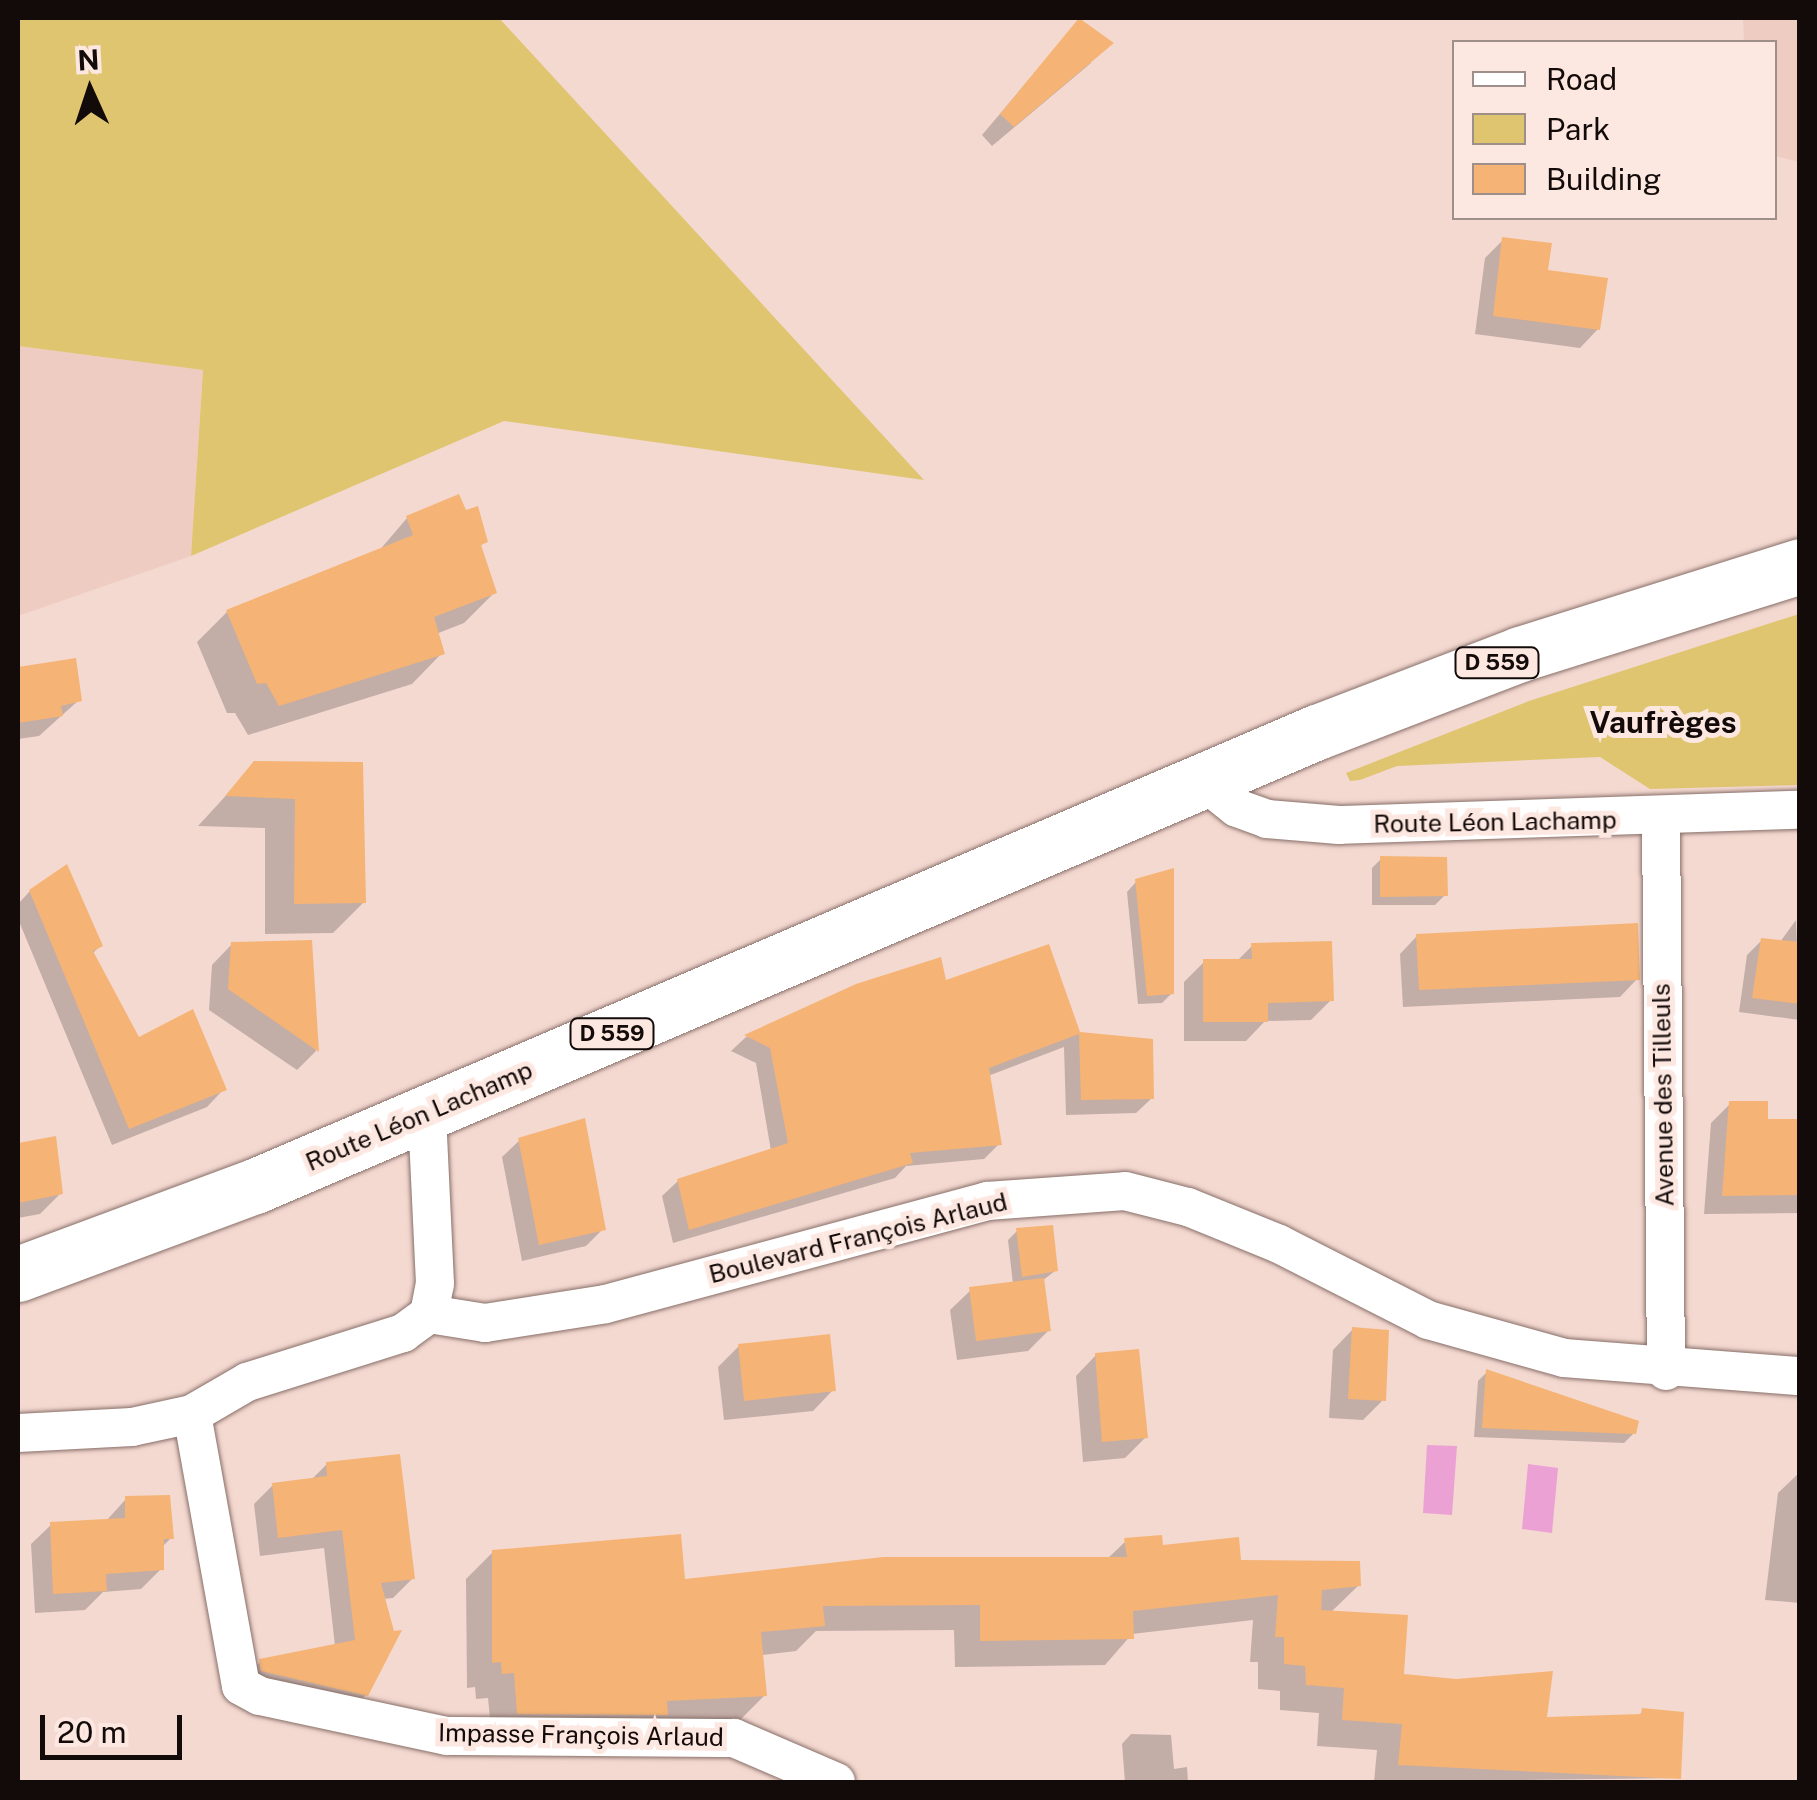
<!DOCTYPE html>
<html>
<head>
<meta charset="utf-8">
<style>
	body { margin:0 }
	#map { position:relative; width:1817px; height:1800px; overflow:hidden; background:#f4d9d1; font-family:"Public Sans",sans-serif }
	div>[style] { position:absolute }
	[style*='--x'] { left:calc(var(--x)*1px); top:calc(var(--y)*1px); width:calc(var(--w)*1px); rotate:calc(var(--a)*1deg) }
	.built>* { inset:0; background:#efccc2 }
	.green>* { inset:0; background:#dfc570 }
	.water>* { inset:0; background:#eca1d5 }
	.shadow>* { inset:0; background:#0003 }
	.building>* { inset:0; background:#f5b475 }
	.roads { filter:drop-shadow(0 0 2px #876f68) drop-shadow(0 0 2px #876f68) }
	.street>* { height:38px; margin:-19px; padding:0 19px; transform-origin:19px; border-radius:19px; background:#fff }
	.primary>* { height:55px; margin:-27.5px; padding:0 27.5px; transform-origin:27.5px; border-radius:27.5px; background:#fff }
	span { translate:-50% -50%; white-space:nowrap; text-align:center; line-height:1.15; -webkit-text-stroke:10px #fde7e1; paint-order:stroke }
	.shield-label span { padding:2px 8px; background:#fde7e1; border:2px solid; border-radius:8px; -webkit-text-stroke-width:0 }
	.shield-label { font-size:22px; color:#130b09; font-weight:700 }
	.street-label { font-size:25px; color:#130b09 }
	.quarter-label { font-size:30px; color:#130b09; font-weight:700 }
	.frame { position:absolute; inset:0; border:20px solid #130b09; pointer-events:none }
	.legend { position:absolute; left:1452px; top:40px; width:325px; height:180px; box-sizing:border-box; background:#fde7e1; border:2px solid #9f8f8b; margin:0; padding:12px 18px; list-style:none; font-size:30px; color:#130b09 }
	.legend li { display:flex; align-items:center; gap:20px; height:50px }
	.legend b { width:50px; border:2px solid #9f8f8b }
	.north { position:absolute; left:40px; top:40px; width:100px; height:100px; -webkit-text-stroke:8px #fde7e1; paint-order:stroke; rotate:357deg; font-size:28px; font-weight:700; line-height:40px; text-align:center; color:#130b09 }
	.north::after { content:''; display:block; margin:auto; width:35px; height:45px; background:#130b09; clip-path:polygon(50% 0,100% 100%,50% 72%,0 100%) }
	.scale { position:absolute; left:40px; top:1715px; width:142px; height:45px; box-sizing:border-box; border:5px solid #130b09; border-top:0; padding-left:12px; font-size:30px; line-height:35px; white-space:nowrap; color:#130b09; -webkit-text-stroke:8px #fde7e1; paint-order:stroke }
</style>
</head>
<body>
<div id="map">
	<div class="built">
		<div style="clip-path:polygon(1743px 18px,1799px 18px,1799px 162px,1775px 156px,1774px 42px,1744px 42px)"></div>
		<div style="clip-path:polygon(18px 346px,203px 370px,191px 556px,18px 616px)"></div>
	</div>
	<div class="green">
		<div style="clip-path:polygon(18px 18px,499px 18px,924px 480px,504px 421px,191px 556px,203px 370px,18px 346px)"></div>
		<div style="clip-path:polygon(1799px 614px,1799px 785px,1650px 789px,1600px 757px,1397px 766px,1360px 780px,1350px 781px,1346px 773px,1529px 701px)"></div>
	</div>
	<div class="water">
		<div style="clip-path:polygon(1427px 1445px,1457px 1446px,1452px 1515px,1423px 1513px)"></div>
		<div style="clip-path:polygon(1528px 1464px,1558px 1468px,1552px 1533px,1522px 1529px)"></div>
	</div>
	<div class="shadow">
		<div style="clip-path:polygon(1080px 19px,1091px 63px,992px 146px,982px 135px)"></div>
		<div style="clip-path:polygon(1503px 240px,1598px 329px,1580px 348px,1475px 334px,1485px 258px)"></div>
		<div style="clip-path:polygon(407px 518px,485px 541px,479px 548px,494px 593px,464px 623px,436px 634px,442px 653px,412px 684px,248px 735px,235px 713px,227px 713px,197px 642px,227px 612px,378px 552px)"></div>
		<div style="clip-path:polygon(74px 661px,79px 700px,39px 736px,18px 739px,18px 669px)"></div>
		<div style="clip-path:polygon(255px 764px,361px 764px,364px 902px,333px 933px,265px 934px,265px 828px,198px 826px)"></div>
		<div style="clip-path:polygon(1381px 859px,1445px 895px,1435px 905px,1372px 905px,1372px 868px)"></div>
		<div style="clip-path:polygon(1136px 882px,1172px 993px,1162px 1003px,1138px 1004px,1127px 892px)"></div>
		<div style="clip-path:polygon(30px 891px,100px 946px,92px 954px,138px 1040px,224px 1089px,207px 1107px,112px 1145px,18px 919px,18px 904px)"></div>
		<div style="clip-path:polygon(1796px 920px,1800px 1020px,1739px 1012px,1747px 955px,1762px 940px,1780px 942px)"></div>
		<div style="clip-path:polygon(1417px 936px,1637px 979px,1620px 997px,1403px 1007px,1400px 954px)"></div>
		<div style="clip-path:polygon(310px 943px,316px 1051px,297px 1070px,209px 1010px,212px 965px,232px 944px)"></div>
		<div style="clip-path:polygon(1252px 946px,1331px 1000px,1311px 1020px,1265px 1021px,1246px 1041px,1184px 1041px,1184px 982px,1204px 962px,1236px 962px)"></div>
		<div style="clip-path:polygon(944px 984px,1078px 1034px,1151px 1041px,1152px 1098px,1136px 1113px,1066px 1115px,1064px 1047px,988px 1076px,999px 1144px,984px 1159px,906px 1166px,895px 1178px,673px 1243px,662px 1196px,678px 1181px,771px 1151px,756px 1063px,731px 1051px,746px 1037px,857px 986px)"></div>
		<div style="clip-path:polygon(1730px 1104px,1766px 1121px,1800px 1122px,1800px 1213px,1704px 1214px,1711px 1123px)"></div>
		<div style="clip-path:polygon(53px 1139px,61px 1193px,40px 1214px,18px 1218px,18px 1146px)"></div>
		<div style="clip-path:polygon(520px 1140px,603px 1229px,586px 1246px,522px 1261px,502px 1157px)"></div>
		<div style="clip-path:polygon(1017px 1231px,1055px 1271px,1042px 1281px,1048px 1331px,1028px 1351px,957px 1360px,950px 1310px,971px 1290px,1013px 1284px,1008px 1240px)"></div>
		<div style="clip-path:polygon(1353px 1329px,1383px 1400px,1363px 1420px,1329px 1418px,1333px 1350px)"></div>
		<div style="clip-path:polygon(739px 1346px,833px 1390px,813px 1411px,724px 1420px,718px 1367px)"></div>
		<div style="clip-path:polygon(1096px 1355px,1145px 1438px,1125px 1458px,1083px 1462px,1076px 1376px)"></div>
		<div style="clip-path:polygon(1487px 1372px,1634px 1433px,1624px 1443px,1474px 1437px,1478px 1381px)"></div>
		<div style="clip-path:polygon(327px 1464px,412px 1579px,393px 1598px,382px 1599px,366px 1695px,347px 1714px,241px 1681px,260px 1662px,335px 1646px,324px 1548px,260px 1556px,254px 1504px,273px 1485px,311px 1480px)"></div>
		<div style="clip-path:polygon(1799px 1473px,1800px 1603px,1765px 1600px,1778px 1493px)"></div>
		<div style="clip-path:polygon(126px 1499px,171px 1538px,162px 1547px,161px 1569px,141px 1589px,103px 1592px,85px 1610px,35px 1613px,31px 1544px,51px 1525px,106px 1521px)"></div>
		<div style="clip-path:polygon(1126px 1541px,1359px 1585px,1330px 1613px,1402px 1677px,1544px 1720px,1637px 1717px,1643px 1711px,1682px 1715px,1679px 1778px,1374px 1782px,1377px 1750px,1317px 1746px,1319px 1713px,1280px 1710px,1280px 1691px,1258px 1689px,1258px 1662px,1250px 1662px,1253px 1620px,1132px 1634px,1105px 1665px,955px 1667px,954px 1630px,816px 1631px,796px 1651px,761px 1655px,765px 1695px,738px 1722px,492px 1739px,488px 1698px,476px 1699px,475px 1687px,467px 1688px,466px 1579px,493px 1552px,683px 1582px,1107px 1559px)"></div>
		<div style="clip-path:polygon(1131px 1734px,1171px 1735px,1174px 1769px,1187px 1767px,1188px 1782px,1125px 1782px,1122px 1744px)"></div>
	</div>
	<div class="building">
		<div style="clip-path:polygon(1079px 18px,1114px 43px,1014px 127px,1000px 114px)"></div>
		<div style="clip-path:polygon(1502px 237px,1552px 243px,1548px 270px,1608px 278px,1600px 330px,1493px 316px)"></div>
		<div style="clip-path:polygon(459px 494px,466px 510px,478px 506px,488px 542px,481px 545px,497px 593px,434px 617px,445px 654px,279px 706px,266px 683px,257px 684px,226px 610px,413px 535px,406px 516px)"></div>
		<div style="clip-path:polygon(76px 658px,82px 701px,61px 706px,63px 716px,18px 723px,18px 667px)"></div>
		<div style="clip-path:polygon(254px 761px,363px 762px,366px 903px,294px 904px,295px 799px,225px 796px)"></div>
		<div style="clip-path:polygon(1380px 856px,1447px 857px,1448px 896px,1380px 897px)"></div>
		<div style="clip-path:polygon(67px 864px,103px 946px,93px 951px,139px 1037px,193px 1009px,227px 1090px,129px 1129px,29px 890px)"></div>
		<div style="clip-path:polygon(1174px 868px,1174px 994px,1147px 996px,1135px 879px)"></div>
		<div style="clip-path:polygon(1638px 923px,1640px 980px,1419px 990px,1416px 934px)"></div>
		<div style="clip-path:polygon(1761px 938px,1800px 942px,1800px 1004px,1752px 998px)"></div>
		<div style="clip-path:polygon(312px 940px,319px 1052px,228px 989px,231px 942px)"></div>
		<div style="clip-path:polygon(1332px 941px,1334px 1001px,1268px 1003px,1268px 1022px,1203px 1022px,1203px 959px,1252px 959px,1251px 943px)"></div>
		<div style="clip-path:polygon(1049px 944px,1080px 1032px,1153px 1039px,1154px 1099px,1081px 1100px,1079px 1034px,989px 1068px,1002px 1145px,910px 1153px,913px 1163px,689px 1230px,677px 1179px,788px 1143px,770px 1048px,744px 1035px,856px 984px,941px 957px,946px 980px)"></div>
		<div style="clip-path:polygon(1729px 1101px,1768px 1101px,1768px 1119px,1800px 1119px,1800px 1195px,1722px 1196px)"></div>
		<div style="clip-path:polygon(585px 1118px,606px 1230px,539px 1245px,518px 1138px)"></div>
		<div style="clip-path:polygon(56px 1136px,63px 1194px,18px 1203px,18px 1143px)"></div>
		<div style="clip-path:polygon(1053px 1225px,1058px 1271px,1022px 1277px,1016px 1228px)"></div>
		<div style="clip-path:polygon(1044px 1278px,1051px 1331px,976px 1341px,969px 1287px)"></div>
		<div style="clip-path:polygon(1352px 1327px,1389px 1330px,1386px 1401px,1348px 1399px)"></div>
		<div style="clip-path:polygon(830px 1334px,836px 1391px,744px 1401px,738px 1344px)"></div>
		<div style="clip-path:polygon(1139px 1349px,1148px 1438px,1102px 1442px,1095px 1353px)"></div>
		<div style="clip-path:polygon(1486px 1369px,1639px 1421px,1636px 1434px,1482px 1428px)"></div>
		<div style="clip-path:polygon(400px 1454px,415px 1579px,381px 1583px,394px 1631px,402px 1630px,368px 1696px,261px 1671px,259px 1659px,355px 1640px,342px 1530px,278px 1538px,272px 1483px,327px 1476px,326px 1462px)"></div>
		<div style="clip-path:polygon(170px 1495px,174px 1539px,164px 1539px,164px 1570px,106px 1574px,107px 1591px,53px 1594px,50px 1522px,125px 1518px,125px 1496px)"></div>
		<div style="clip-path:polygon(681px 1534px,685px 1579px,883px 1557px,1127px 1557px,1124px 1538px,1162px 1535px,1163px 1545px,1239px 1537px,1241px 1560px,1360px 1561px,1361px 1586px,1322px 1590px,1321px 1610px,1408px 1615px,1404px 1674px,1456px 1679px,1553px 1671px,1547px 1717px,1641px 1714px,1642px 1708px,1684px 1712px,1681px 1779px,1398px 1765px,1402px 1724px,1342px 1720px,1344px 1688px,1306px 1685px,1305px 1666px,1284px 1664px,1284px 1637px,1275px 1637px,1278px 1595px,1133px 1611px,1134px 1639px,980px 1641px,980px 1605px,823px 1606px,825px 1626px,761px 1632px,767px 1696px,667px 1701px,668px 1715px,517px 1714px,514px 1673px,502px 1674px,501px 1662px,492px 1663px,492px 1550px)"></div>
	</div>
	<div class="roads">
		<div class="street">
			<div style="--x:1203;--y:781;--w:43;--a:38.5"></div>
			<div style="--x:1237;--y:808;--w:32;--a:20"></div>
			<div style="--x:1267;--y:819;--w:72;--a:4.8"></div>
			<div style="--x:1339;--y:825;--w:461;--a:-1.9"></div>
			<div style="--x:1661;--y:819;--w:552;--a:89.48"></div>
			<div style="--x:429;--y:1314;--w:57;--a:9.1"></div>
			<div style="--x:485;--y:1323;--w:122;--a:-8.9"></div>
			<div style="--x:606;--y:1304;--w:395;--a:-15.1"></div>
			<div style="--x:987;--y:1201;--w:138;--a:-4.1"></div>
			<div style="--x:1125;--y:1191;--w:65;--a:14.3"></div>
			<div style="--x:1188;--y:1207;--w:98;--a:22.1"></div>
			<div style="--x:1279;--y:1244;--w:167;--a:27"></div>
			<div style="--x:1428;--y:1320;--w:141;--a:15.6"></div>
			<div style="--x:1564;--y:1358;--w:237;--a:4.4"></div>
			<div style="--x:192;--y:1414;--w:276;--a:79.8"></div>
			<div style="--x:241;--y:1686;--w:21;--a:28"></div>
			<div style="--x:260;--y:1696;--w:191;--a:12.1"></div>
			<div style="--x:447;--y:1736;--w:287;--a:0.4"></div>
			<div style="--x:734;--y:1738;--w:111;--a:23.3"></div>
			<div style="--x:18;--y:1433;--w:114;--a:-3"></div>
			<div style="--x:132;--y:1427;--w:61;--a:-12.2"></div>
			<div style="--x:192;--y:1414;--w:64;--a:-30.2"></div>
			<div style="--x:247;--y:1382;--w:164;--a:-17.4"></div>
			<div style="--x:403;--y:1333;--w:32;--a:-36"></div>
			<div style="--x:429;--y:1314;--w:31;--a:-79"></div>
			<div style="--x:435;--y:1284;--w:171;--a:-92.7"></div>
		</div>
		<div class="primary">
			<div style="--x:18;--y:1274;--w:253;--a:-20.4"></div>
			<div style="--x:255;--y:1186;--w:1155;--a:-23.15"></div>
			<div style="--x:1317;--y:732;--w:217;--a:-21"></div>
			<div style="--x:1520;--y:654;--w:294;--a:-17.4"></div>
		</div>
	</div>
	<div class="shield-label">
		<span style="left:1497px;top:663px">D 559</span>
		<span style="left:612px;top:1034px">D 559</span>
	</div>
	<div class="street-label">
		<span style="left:1495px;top:822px;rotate:-1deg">Route Léon Lachamp</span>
		<span style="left:1663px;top:1095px;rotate:-91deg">Avenue des Tilleuls</span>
		<span style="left:419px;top:1116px;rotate:-23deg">Route Léon Lachamp</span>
		<span style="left:858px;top:1238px;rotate:-14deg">Boulevard François Arlaud</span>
		<span style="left:581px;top:1735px;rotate:1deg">Impasse François Arlaud</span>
	</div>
	<div class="quarter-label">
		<span style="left:1663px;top:722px">Vaufrèges</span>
	</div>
	<div class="frame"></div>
	<ul class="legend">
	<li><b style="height:12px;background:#fff"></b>Road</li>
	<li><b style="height:28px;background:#dfc570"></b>Park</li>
	<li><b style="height:28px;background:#f5b475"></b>Building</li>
	</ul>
	<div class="north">N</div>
	<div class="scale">20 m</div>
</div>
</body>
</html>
